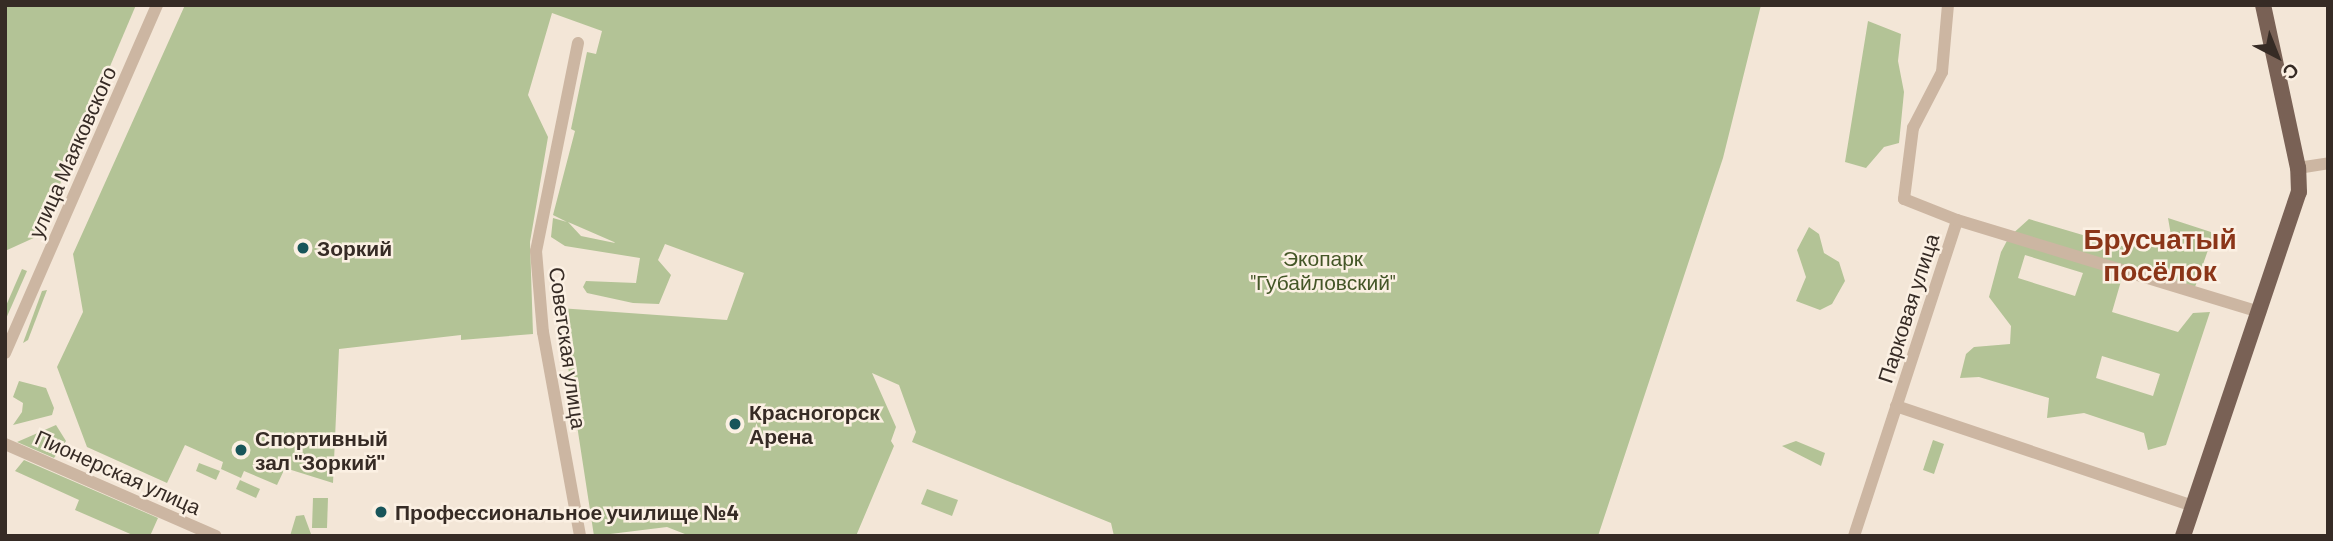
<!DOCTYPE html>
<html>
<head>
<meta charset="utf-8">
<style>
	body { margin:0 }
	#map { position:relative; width:2333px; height:541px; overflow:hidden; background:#f3e6d7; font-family:Barlow,sans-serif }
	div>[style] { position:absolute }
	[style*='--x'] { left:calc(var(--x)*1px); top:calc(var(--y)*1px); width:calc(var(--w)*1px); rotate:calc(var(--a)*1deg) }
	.green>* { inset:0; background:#b3c396 }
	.minor>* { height:12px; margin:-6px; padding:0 6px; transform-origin:6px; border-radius:6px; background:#ccb6a2 }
	.major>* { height:16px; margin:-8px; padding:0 8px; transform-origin:8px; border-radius:8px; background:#796155 }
	.dots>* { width:19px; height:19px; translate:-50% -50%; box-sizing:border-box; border:4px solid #fbf0e3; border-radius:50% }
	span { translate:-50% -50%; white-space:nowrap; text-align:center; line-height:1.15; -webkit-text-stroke:5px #fbf0e3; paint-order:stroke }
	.street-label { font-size:21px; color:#362b25 }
	.poi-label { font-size:21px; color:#362b25; font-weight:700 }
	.left { translate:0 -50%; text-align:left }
	.park-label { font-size:21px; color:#445627 }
	.district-label { font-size:28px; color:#8b3518; font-weight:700 }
	.frame { position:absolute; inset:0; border:7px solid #362b25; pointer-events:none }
	.north { position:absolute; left:2242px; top:21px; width:70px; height:70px; -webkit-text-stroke:5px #fbf0e3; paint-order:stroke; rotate:138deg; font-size:19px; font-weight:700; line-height:28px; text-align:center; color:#362b25 }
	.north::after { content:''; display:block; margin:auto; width:24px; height:32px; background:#362b25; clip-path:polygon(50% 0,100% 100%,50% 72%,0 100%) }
</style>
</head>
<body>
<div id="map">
	<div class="green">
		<div style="clip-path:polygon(5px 5px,136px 5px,38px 236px,5px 251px)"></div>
		<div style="clip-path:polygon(evenodd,185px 5px,1761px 5px,1723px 158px,1598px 536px,1114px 536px,1111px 523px,912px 442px,916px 432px,899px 385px,872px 373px,896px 427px,891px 441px,894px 446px,856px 536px,690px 536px,667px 527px,594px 536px,559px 308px,727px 320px,744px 273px,665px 244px,658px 260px,671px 275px,659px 304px,633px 303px,587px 293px,583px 287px,586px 281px,636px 283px,640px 258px,565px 246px,551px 237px,553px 218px,567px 222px,553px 215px,575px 131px,571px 129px,587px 52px,596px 54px,602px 31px,552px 13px,528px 95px,548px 137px,530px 242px,533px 334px,461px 340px,461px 335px,339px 349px,333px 483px,285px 468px,277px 485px,244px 471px,241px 478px,221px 469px,223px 462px,185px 445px,167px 483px,87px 447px,57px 367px,83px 312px,73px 254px,185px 5px,568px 222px,614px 242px,615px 243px,581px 236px,568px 222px)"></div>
		<div style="clip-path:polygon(1868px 21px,1901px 34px,1898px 61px,1904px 92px,1899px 143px,1884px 147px,1866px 168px,1845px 162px)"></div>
		<div style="clip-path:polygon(evenodd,2168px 218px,2214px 233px,2195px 287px,2126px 264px,2112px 312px,2178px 332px,2193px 313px,2210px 312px,2166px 445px,2148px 450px,2144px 433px,2084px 413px,2047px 418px,2049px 398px,1979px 377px,1960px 378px,1966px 354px,1974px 347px,2010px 344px,2011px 326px,1989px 297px,2001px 252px,2009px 237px,2029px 219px,2120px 246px,2173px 247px,2168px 218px,2025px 255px,2083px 273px,2075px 296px,2018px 278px,2025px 255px,2168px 218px,2102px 356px,2160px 374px,2153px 396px,2096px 378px,2102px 356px)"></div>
		<div style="clip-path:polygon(1809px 227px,1819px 234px,1824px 253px,1839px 262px,1845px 281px,1832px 304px,1820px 310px,1796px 301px,1806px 277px,1797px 250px)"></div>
		<div style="clip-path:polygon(22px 269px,27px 271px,5px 321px,5px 308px)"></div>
		<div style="clip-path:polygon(47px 290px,28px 340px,23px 343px,42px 291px)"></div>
		<div style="clip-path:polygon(19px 381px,46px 388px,54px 408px,52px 415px,13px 425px,22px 412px,23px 403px,13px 397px)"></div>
		<div style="clip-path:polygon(56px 425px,66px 441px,54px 458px,17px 442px)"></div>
		<div style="clip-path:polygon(1933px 440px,1944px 444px,1934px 474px,1923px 470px)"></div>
		<div style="clip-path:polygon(1796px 441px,1825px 453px,1821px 466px,1782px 446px)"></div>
		<div style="clip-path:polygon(24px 460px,158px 518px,150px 536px,135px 536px,75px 510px,79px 500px,15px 471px)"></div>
		<div style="clip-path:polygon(199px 463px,220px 471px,216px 480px,196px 471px)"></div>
		<div style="clip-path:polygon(240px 480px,260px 489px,256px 498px,236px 489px)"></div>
		<div style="clip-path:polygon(927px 489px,958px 500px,952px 516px,921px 504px)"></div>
		<div style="clip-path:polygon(313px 498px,328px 498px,327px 528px,312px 528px)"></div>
		<div style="clip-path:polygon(304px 515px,311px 534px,322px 536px,290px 536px,296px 516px)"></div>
	</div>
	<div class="minor">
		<div style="--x:578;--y:43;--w:212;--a:101.4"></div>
		<div style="--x:536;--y:251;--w:81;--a:85.1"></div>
		<div style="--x:543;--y:332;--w:207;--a:79.7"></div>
		<div style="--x:2298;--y:168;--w:30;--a:-9"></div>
		<div style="--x:1957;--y:220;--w:317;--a:16.9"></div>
		<div style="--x:5;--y:353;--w:380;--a:-66.4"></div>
		<div style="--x:1896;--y:406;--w:314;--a:18.6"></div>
		<div style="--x:5;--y:444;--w:230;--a:23.6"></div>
		<div style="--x:1854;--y:536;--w:332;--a:-71.9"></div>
		<div style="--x:1957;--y:220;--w:57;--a:-158.4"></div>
		<div style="--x:1904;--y:199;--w:72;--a:-82.8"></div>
		<div style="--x:1913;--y:128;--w:63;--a:-62.6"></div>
		<div style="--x:1942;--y:72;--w:67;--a:-84.9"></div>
	</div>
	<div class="major">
		<div style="--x:2183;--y:536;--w:363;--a:-71.4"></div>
		<div style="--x:2299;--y:192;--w:24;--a:-92"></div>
		<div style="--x:2298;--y:168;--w:167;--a:-102.1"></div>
	</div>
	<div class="dots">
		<div style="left:303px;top:248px;background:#18555a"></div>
		<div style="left:735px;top:424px;background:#18555a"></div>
		<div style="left:241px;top:450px;background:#18555a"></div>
		<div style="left:381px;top:512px;background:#18555a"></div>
	</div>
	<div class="street-label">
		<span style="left:72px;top:152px;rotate:-66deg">улица Маяковского</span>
		<span style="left:1908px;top:308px;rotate:-72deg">Парковая улица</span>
		<span style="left:568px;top:348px;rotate:82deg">Советская улица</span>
		<span style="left:118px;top:472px;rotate:24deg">Пионерская улица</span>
	</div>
	<div class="poi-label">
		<span class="left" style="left:317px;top:248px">Зоркий</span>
		<span class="left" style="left:749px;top:424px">Красногорск<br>Арена</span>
		<span class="left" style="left:255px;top:450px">Спортивный<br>зал "Зоркий"</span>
		<span class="left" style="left:395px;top:512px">Профессиональное училище №4</span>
	</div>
	<div class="park-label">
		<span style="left:1323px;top:270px">Экопарк<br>"Губайловский"</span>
	</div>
	<div class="district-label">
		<span style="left:2160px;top:254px">Брусчатый<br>посёлок</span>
	</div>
	<div class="frame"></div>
	<div class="north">С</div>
</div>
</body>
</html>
